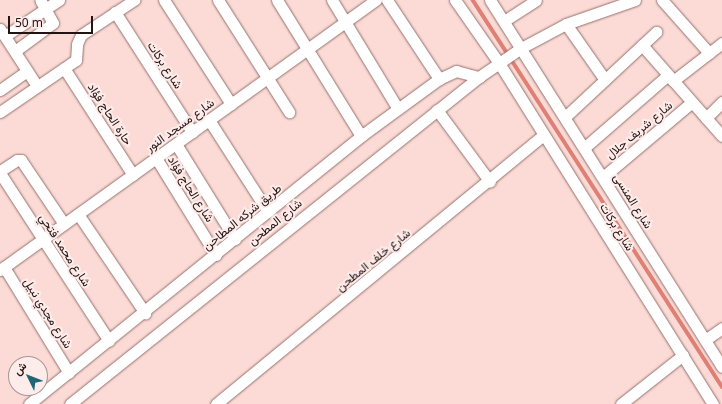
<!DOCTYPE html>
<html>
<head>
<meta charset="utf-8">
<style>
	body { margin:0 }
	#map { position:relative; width:722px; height:404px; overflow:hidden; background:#fcdbd6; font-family:"Noto Sans",Vazirmatn,sans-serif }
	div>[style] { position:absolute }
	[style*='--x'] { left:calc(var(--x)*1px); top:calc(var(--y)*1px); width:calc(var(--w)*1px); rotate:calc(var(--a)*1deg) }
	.stream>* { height:3.5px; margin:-1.75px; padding:0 1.75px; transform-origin:1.75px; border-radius:1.75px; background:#e07f73 }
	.roads { filter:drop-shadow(0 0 1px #96716c) drop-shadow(0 0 1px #96716c) }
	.minor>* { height:11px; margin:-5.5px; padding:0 5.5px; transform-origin:5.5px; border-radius:5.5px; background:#fff }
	span { translate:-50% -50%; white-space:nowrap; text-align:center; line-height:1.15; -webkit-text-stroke:4px #fdecea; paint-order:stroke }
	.street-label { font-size:12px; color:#231413 }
	.north { position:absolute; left:8px; top:356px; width:40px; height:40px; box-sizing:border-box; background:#fdecea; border:1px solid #a69694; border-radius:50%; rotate:313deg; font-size:11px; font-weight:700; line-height:16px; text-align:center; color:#231413 }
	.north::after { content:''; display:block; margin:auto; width:14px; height:18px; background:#206776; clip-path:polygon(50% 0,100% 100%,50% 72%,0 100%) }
	.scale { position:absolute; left:8px; top:16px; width:85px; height:18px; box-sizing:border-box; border:2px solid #231413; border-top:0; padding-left:5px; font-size:12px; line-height:14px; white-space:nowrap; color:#231413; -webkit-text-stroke:3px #fdecea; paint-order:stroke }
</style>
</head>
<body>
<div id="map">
	<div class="stream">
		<div style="--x:473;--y:0;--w:460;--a:57.2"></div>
	</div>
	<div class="roads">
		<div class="minor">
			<div style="--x:164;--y:0;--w:124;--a:57.2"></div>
			<div style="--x:218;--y:0;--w:133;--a:57.6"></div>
			<div style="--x:277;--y:0;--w:160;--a:58.3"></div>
			<div style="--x:332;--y:0;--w:127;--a:58.8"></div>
			<div style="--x:387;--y:0;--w:95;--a:56.6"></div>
			<div style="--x:455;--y:0;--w:77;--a:55.1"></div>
			<div style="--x:499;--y:63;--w:403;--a:57.9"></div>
			<div style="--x:490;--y:0;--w:434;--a:57.7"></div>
			<div style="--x:662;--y:0;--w:71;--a:48.4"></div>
			<div style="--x:115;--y:12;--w:143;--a:57.3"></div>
			<div style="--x:504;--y:21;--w:38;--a:-33"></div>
			<div style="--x:566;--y:24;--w:68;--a:55.1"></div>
			<div style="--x:0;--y:29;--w:68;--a:57"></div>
			<div style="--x:5;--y:36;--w:65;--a:-33.7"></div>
			<div style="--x:642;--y:45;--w:121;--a:48.7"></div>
			<div style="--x:15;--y:51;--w:47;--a:-36.4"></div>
			<div style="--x:53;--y:23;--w:26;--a:-119"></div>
			<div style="--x:64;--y:68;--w:127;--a:57.2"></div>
			<div style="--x:673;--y:81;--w:62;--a:-37.8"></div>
			<div style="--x:0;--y:90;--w:33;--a:-35"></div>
			<div style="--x:437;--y:110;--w:89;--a:53.6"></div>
			<div style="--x:0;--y:112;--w:92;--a:-34.4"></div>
			<div style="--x:76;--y:60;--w:16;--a:-86"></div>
			<div style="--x:77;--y:44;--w:10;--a:-66"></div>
			<div style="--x:81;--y:35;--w:64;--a:-33.4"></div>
			<div style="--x:565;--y:117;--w:125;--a:-43"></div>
			<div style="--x:706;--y:118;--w:23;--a:-45"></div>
			<div style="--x:209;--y:120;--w:109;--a:57.3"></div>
			<div style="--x:176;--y:144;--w:112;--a:58.2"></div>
			<div style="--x:584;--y:148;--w:111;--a:-41"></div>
			<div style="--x:156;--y:158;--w:114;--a:58.3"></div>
			<div style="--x:0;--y:171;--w:20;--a:-33"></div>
			<div style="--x:17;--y:160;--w:4;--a:0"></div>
			<div style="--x:21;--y:160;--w:77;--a:56.1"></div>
			<div style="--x:0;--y:173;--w:200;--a:57"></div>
			<div style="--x:603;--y:177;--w:116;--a:-40.1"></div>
			<div style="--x:78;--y:214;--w:120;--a:55.9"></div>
			<div style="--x:4;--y:267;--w:124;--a:58.5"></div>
			<div style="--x:0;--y:270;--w:463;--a:-35.7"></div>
			<div style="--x:705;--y:340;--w:21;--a:-35"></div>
			<div style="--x:29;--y:404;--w:427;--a:-38.9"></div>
			<div style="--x:361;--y:136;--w:97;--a:-36.2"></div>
			<div style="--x:439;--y:79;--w:19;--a:-25"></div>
			<div style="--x:456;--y:71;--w:24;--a:15"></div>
			<div style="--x:70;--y:404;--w:524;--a:-38.64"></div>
			<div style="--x:479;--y:77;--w:51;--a:-34.6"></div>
			<div style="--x:521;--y:48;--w:51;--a:-28.1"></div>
			<div style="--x:566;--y:24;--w:73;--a:-19.2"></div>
			<div style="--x:216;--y:404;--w:424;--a:-39.4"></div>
			<div style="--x:621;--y:404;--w:79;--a:-38.3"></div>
		</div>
	</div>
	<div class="street-label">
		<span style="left:165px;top:65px;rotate:57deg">شارع بركات</span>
		<span style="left:110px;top:114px;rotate:57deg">حارة الحاج فؤاد</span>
		<span style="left:180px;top:125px;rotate:-36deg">شارع مسجد النور</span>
		<span style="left:639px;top:130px;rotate:-40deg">شارع شريف جلال</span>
		<span style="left:191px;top:189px;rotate:58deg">شارع الحاج فؤاد</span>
		<span style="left:633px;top:201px;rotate:58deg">شارع المنسى</span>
		<span style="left:242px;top:217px;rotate:-39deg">طريق شركه المطاحن</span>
		<span style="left:275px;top:222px;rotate:-39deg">شارع المطحن</span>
		<span style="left:617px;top:227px;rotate:58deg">شارع بركات</span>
		<span style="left:65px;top:250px;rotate:57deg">شارع محمد فتحي</span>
		<span style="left:373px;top:260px;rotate:-39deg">شارع خلف المطحن</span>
		<span style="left:48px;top:313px;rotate:58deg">شارع مجدي نبيل</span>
	</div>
	<div class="north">ش</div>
	<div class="scale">50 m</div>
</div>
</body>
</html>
